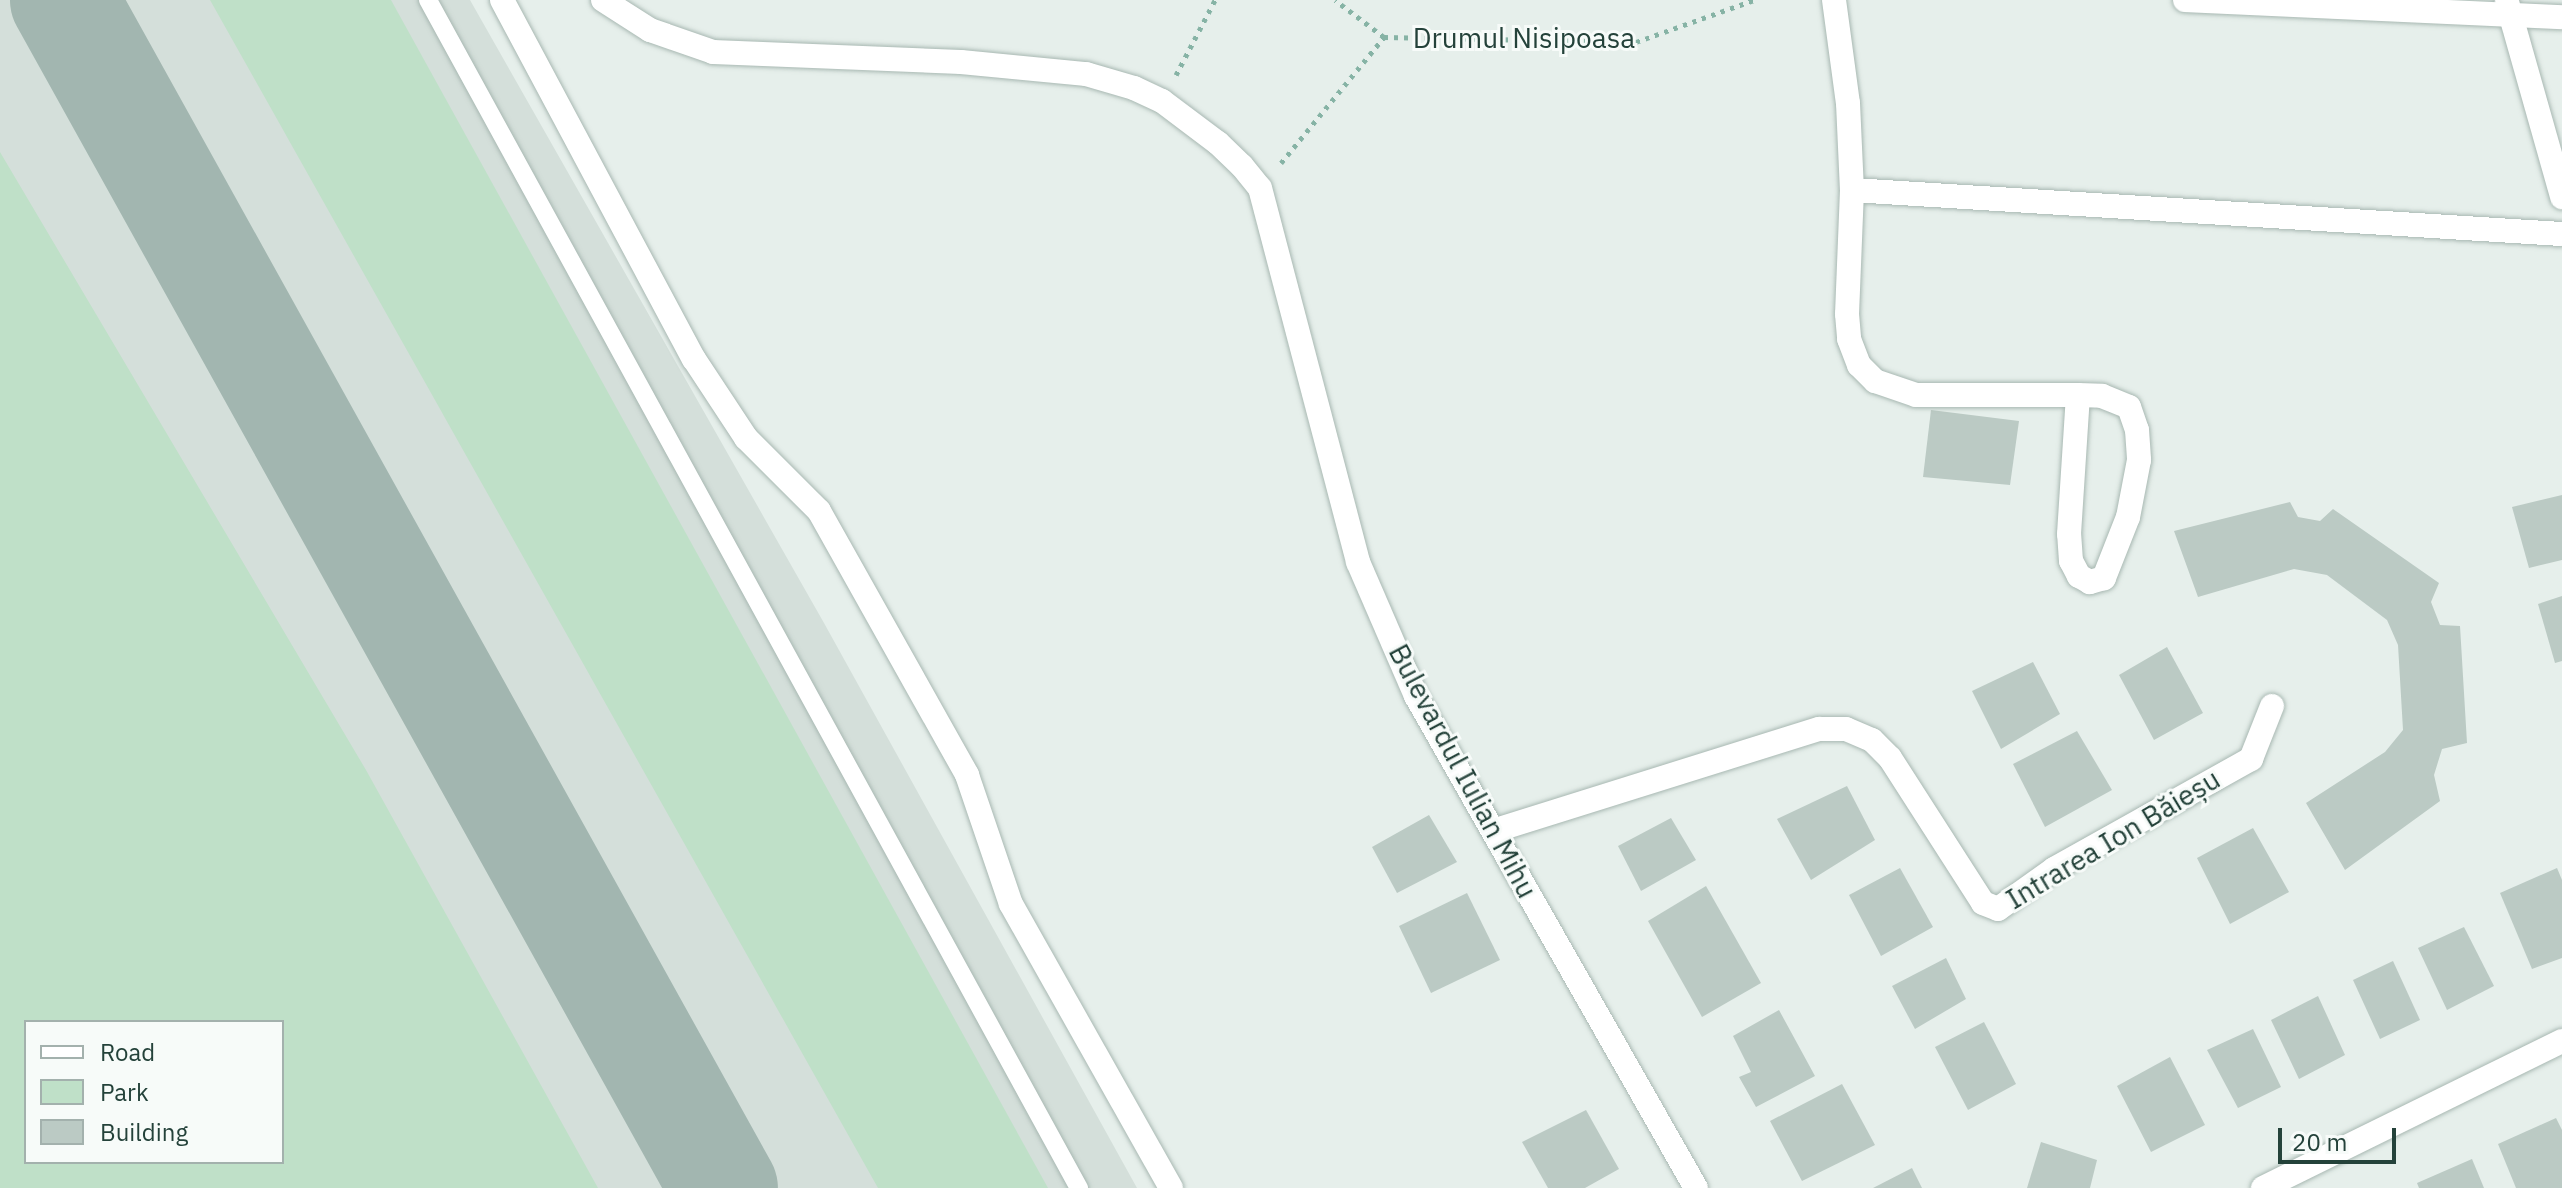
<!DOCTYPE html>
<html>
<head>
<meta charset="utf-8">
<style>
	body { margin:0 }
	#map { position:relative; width:2562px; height:1188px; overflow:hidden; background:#e6efeb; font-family:"IBM Plex Sans",sans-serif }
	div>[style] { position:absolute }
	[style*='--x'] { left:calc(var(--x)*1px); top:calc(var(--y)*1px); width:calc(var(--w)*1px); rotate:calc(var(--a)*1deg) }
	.built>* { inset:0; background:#d4dfda }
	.green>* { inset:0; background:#bfe0c8 }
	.taxiway>* { height:108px; margin:-54px; padding:0 54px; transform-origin:54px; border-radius:54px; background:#a2b6b0 }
	.building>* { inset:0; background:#bbcac4 }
	.path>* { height:5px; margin-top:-2.5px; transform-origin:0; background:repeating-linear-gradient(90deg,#86b3a5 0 4px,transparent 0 10px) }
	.roads { filter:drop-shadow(0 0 2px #a8b8b2) drop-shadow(0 0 2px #a8b8b2) }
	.service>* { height:18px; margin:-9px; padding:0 9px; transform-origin:9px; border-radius:9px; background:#fff }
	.minor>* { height:24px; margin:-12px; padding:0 12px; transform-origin:12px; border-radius:12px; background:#fff }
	span { translate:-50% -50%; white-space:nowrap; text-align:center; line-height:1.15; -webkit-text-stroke:6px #f7fbf9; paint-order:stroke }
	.street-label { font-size:28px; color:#24423a }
	.legend { position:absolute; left:24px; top:1020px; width:260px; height:144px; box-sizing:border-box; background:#f7fbf9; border:2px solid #a3b1ad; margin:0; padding:10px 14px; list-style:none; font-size:24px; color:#24423a }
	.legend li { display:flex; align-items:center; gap:16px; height:40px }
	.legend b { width:40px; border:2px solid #a3b1ad }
	.scale { position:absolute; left:2278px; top:1128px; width:118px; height:36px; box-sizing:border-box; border:4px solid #24423a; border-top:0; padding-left:10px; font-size:24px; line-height:28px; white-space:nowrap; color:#24423a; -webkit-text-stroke:6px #f7fbf9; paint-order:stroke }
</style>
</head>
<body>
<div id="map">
	<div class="built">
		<div style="clip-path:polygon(evenodd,0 0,470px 0,824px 623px,1137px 1188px,0 1188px,0 0,26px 1022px,282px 1022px,282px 1162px,26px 1162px,26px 1022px)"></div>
	</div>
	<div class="green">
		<div style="clip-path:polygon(210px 0,391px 0,1048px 1188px,878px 1188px)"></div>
		<div style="clip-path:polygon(evenodd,0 152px,366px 770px,598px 1188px,0 1188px,0 152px,282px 1022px,282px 1162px,26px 1162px,26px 1022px,282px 1022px)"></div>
	</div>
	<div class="taxiway">
		<div style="--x:64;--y:0;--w:1359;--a:60.95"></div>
	</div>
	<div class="building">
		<div style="clip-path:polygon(1931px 410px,2019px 421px,2010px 485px,1923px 477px)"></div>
		<div style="clip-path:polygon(2562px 495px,2562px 560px,2529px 568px,2512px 507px)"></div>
		<div style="clip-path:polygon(2290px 502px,2298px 517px,2320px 521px,2333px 509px,2439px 583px,2431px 602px,2440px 625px,2460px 626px,2467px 743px,2442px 749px,2434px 775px,2440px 801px,2345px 870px,2306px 803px,2385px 752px,2403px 730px,2398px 645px,2387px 620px,2327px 575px,2294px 569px,2198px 597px,2174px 531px)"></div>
		<div style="clip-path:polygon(2562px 596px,2562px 661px,2555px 663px,2538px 604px)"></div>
		<div style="clip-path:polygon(2167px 647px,2203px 713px,2154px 740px,2119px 675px)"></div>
		<div style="clip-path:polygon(2033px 662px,2060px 714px,2001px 749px,1972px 691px)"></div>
		<div style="clip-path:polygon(2077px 731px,2112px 790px,2045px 827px,2013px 764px)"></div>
		<div style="clip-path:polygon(1847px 786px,1875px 840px,1811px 880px,1777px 819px)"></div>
		<div style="clip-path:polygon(1429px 815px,1457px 862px,1397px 893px,1372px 847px)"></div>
		<div style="clip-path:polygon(1671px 818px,1696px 860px,1641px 891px,1618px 846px)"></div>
		<div style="clip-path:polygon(2253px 828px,2289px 892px,2230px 924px,2197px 858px)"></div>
		<div style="clip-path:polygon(1900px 868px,1933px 927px,1881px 956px,1849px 895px)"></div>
		<div style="clip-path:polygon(2557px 868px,2562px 880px,2562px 958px,2532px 969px,2500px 893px)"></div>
		<div style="clip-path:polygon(1706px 886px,1761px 983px,1702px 1017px,1648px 921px)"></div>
		<div style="clip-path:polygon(1467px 893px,1500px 960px,1431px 993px,1399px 926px)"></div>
		<div style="clip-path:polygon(2464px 927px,2494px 986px,2447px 1010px,2418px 948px)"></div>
		<div style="clip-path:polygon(1946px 958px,1966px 999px,1915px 1029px,1892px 986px)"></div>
		<div style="clip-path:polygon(2393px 961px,2420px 1020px,2380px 1039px,2353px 980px)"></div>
		<div style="clip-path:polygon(2318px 996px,2345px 1055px,2299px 1079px,2271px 1020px)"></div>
		<div style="clip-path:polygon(1779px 1010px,1815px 1076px,1756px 1107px,1739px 1077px,1751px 1072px,1733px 1036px)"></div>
		<div style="clip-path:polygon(1984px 1022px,2016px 1084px,1968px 1110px,1935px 1047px)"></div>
		<div style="clip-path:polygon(2253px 1029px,2281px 1087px,2238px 1108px,2207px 1050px)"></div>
		<div style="clip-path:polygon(2170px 1057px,2205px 1125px,2151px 1152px,2117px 1086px)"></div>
		<div style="clip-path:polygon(1842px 1084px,1875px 1145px,1802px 1181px,1770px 1121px)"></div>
		<div style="clip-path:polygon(1586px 1110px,1619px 1169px,1585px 1188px,1548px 1188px,1522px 1142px)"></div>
		<div style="clip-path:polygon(2556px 1118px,2562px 1130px,2562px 1188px,2516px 1188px,2498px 1144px)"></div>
		<div style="clip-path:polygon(2041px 1142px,2097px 1160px,2090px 1188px,2027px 1188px)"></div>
		<div style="clip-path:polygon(2472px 1159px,2484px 1188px,2419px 1188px,2417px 1183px)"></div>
		<div style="clip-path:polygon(1912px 1168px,1922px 1188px,1873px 1188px)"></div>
	</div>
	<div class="path">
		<div style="--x:1384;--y:37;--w:252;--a:1.1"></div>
		<div style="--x:1636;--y:42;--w:125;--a:-19.6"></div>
		<div style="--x:1176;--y:75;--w:85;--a:-62.5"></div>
		<div style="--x:1281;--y:163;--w:163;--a:-50.7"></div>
		<div style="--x:1384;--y:37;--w:61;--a:-142.9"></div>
	</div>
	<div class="roads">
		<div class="service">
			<div style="--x:428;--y:0;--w:1355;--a:61.28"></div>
		</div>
		<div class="minor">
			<div style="--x:502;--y:0;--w:407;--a:61.9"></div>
			<div style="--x:694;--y:359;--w:95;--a:56.6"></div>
			<div style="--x:746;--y:438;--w:103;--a:45"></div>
			<div style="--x:819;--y:511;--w:303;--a:60.7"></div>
			<div style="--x:967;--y:775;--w:136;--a:71.2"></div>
			<div style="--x:1011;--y:904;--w:326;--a:60.6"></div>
			<div style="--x:603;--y:0;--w:56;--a:32.6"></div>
			<div style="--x:650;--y:30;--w:67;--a:19.2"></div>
			<div style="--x:713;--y:52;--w:248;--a:2.3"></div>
			<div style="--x:961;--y:62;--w:126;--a:5.5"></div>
			<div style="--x:1086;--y:74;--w:50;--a:16.3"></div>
			<div style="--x:1134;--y:88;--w:31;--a:25"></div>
			<div style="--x:1162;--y:101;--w:70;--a:36.9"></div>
			<div style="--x:1218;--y:143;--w:33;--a:44"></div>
			<div style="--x:1242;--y:166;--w:28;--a:51"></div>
			<div style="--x:1260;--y:188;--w:387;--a:75.3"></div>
			<div style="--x:1358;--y:562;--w:146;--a:66.6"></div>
			<div style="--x:1416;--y:696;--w:566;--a:60.36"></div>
			<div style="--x:1834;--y:0;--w:104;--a:82.3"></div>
			<div style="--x:1848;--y:103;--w:87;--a:87.4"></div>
			<div style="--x:1852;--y:190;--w:124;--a:92.3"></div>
			<div style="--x:1847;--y:314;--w:25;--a:85"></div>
			<div style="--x:1849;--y:339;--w:28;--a:69"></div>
			<div style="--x:1859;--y:365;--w:23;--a:45"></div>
			<div style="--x:1875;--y:381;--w:43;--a:18.9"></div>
			<div style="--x:1916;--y:395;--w:162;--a:0"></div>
			<div style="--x:2078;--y:395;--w:24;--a:2"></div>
			<div style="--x:2102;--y:396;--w:29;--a:22"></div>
			<div style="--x:2129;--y:407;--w:24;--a:71"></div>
			<div style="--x:2137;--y:430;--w:30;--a:86"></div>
			<div style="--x:2139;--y:460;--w:58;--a:100.9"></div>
			<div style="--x:2128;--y:517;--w:66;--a:111.5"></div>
			<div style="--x:2104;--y:578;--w:15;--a:164"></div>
			<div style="--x:2090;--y:582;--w:13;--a:-151"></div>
			<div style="--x:2079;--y:576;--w:17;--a:-118"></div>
			<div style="--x:2071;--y:561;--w:27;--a:-94"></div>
			<div style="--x:2069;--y:534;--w:139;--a:-86.3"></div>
			<div style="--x:2185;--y:0;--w:377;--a:2.6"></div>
			<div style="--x:2507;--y:2;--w:203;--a:74.2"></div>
			<div style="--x:1852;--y:190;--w:711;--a:3.55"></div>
			<div style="--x:1493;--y:831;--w:342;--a:-17.4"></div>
			<div style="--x:1819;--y:729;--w:27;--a:0"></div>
			<div style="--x:1846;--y:729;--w:28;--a:23"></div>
			<div style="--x:1872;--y:740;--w:25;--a:45"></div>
			<div style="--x:1890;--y:758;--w:172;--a:57.3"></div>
			<div style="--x:1983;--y:903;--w:16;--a:22"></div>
			<div style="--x:1998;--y:909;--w:69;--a:-35.5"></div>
			<div style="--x:2054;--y:869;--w:226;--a:-29.2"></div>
			<div style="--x:2251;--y:759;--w:57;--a:-68.4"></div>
			<div style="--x:2263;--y:1188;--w:333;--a:-26.2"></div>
		</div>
	</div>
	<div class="street-label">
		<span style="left:1524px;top:38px">Drumul Nisipoasa</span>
		<span style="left:1463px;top:771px;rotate:62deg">Bulevardul Iulian Mihu</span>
		<span style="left:2113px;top:839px;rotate:-31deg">Intrarea Ion Băieșu</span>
	</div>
	<ul class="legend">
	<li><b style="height:10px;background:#fff"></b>Road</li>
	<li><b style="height:22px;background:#bfe0c8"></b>Park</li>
	<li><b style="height:22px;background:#bbcac4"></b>Building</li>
	</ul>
	<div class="scale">20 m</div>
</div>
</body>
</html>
